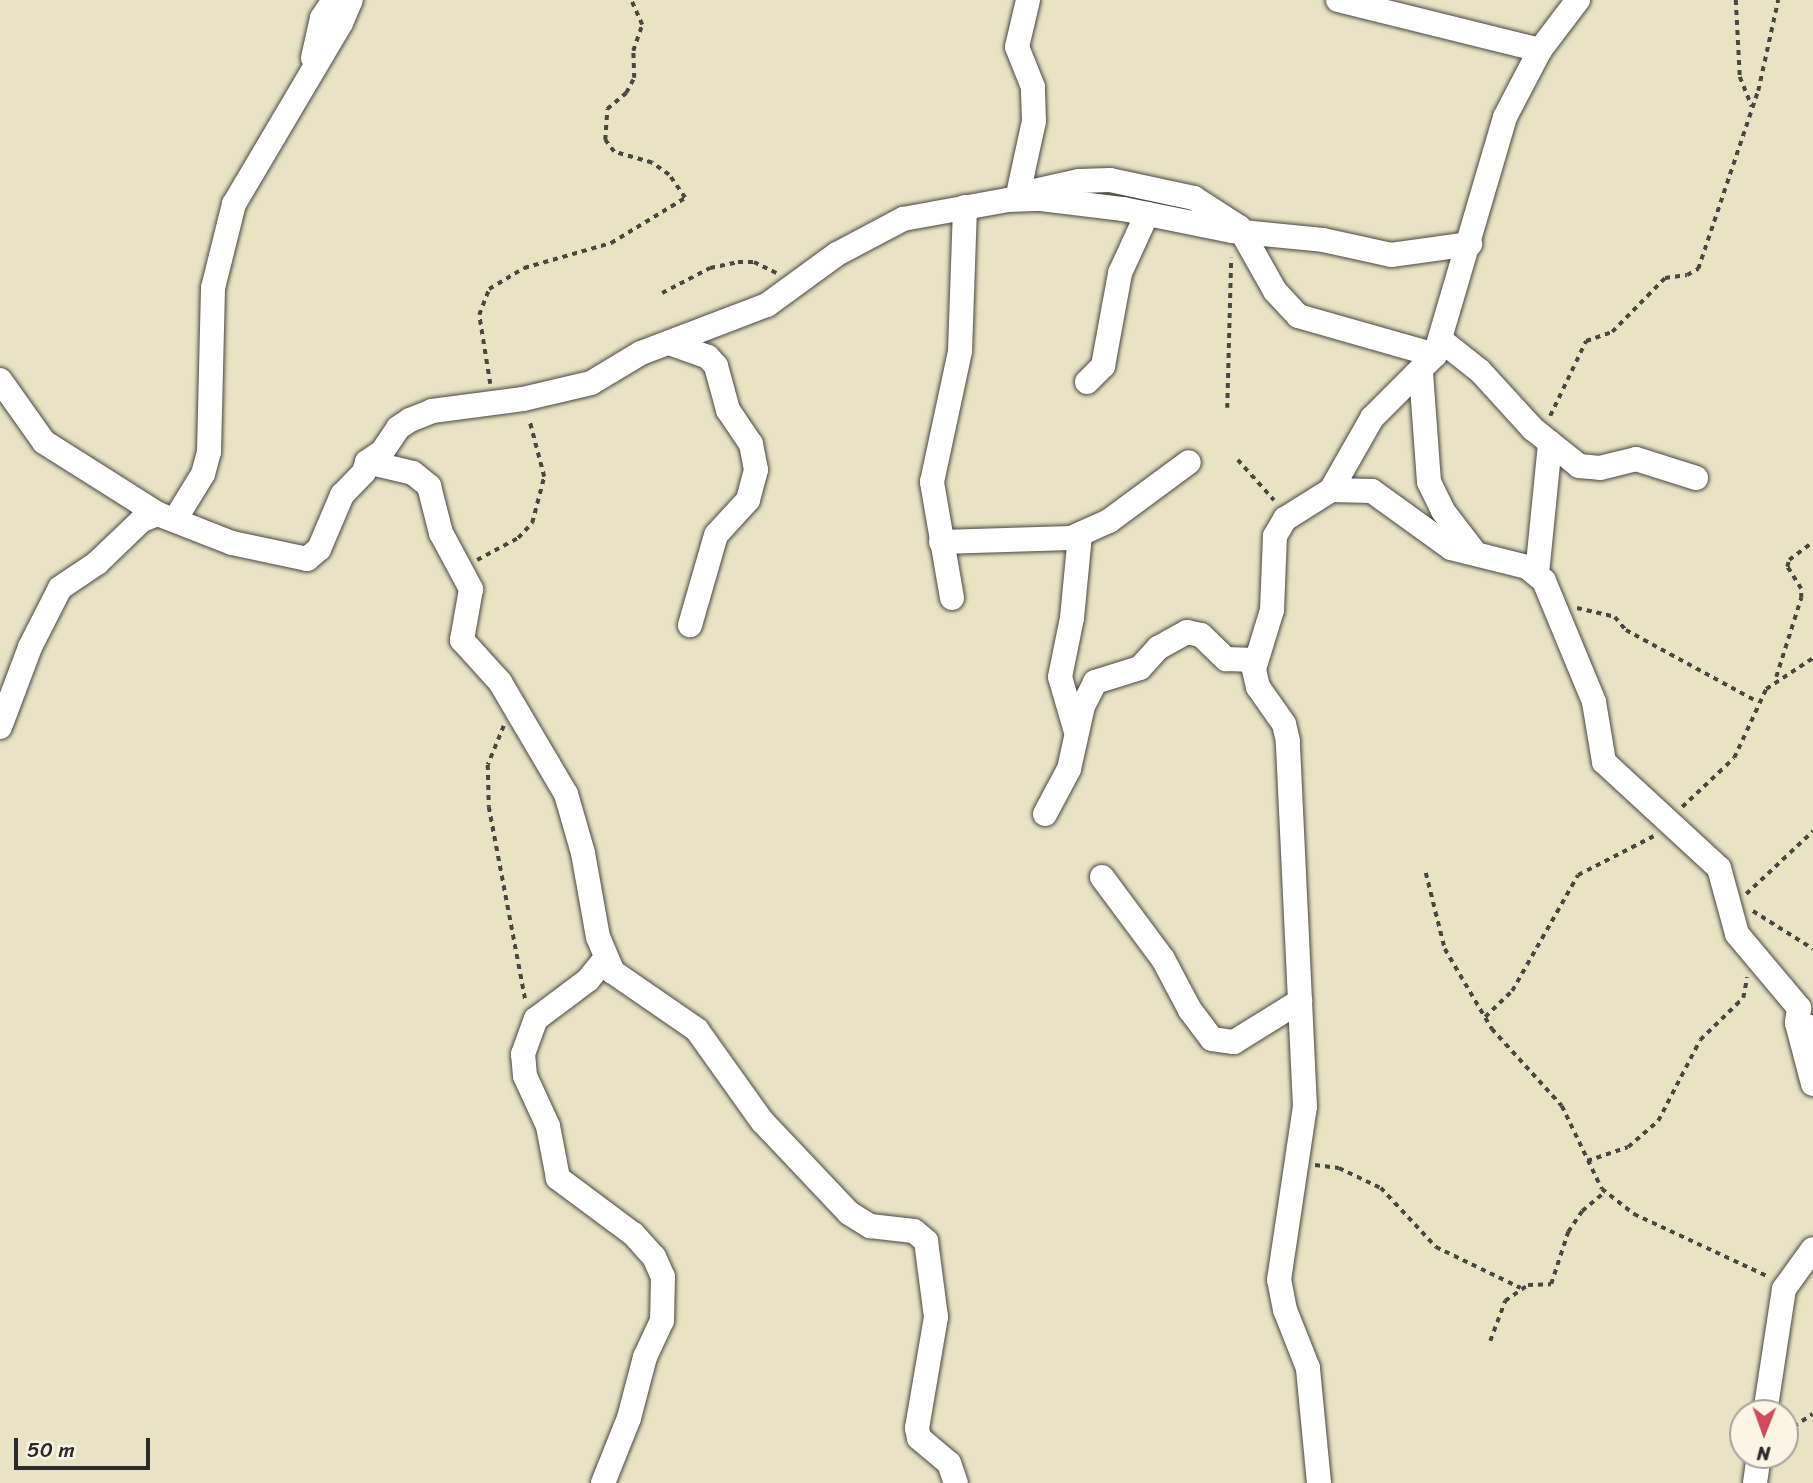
<!DOCTYPE html>
<html>
<head>
<meta charset="utf-8">
<style>
	body { margin:0 }
	#map { position:relative; width:1813px; height:1483px; overflow:hidden; background:#eae3c3; font-family:Sriracha,sans-serif }
	div>[style] { position:absolute }
	[style*='--x'] { left:calc(var(--x)*1px); top:calc(var(--y)*1px); width:calc(var(--w)*1px); rotate:calc(var(--a)*1deg) }
	.path>* { height:3.5px; margin-top:-1.75px; transform-origin:0; background:repeating-linear-gradient(90deg,#484742 0 5px,transparent 0 10px) }
	.roads { filter:drop-shadow(0 0 2px #484742) drop-shadow(0 0 2px #484742) }
	.minor>* { height:24px; margin:-12px; padding:0 12px; transform-origin:12px; border-radius:12px; background:#fff }
	span { translate:-50% -50%; white-space:nowrap; text-align:center; line-height:1.15; -webkit-text-stroke:5px #fcf5e5; paint-order:stroke }
	.north { position:absolute; left:1729px; top:1399px; width:70px; height:70px; box-sizing:border-box; background:#fcf5e5; border:2px solid #a8a49b; border-radius:50%; rotate:181deg; font-size:19px; font-weight:700; line-height:28px; text-align:center; color:#2b2b2b }
	.north::after { content:''; display:block; margin:auto; width:24px; height:32px; background:#d1495b; clip-path:polygon(50% 0,100% 100%,50% 72%,0 100%) }
	.scale { position:absolute; left:14px; top:1438px; width:136px; height:32px; box-sizing:border-box; border:4px solid #2b2b2b; border-top:0; padding-left:9px; font-size:21px; line-height:24px; white-space:nowrap; color:#2b2b2b; -webkit-text-stroke:5px #fcf5e5; paint-order:stroke }
</style>
</head>
<body>
<div id="map">
	<div class="path">
		<div style="--x:1736;--y:0;--w:77;--a:87"></div>
		<div style="--x:1740;--y:77;--w:32;--a:68"></div>
		<div style="--x:662;--y:293;--w:54;--a:-27.5"></div>
		<div style="--x:710;--y:268;--w:29;--a:-12"></div>
		<div style="--x:738;--y:262;--w:16;--a:0"></div>
		<div style="--x:754;--y:262;--w:25;--a:26"></div>
		<div style="--x:490;--y:384;--w:70;--a:-99.1"></div>
		<div style="--x:479;--y:315;--w:28;--a:-69"></div>
		<div style="--x:489;--y:289;--w:41;--a:-31"></div>
		<div style="--x:524;--y:268;--w:91;--a:-16"></div>
		<div style="--x:611;--y:243;--w:87;--a:-31.3"></div>
		<div style="--x:685;--y:198;--w:28;--a:-125"></div>
		<div style="--x:669;--y:175;--w:21;--a:-145"></div>
		<div style="--x:652;--y:163;--w:40;--a:-164"></div>
		<div style="--x:614;--y:152;--w:15;--a:-127"></div>
		<div style="--x:605;--y:140;--w:31;--a:-86"></div>
		<div style="--x:607;--y:109;--w:25;--a:-40"></div>
		<div style="--x:626;--y:93;--w:17;--a:-62"></div>
		<div style="--x:634;--y:78;--w:27;--a:-92"></div>
		<div style="--x:633;--y:51;--w:28;--a:-71"></div>
		<div style="--x:642;--y:25;--w:27;--a:-114"></div>
		<div style="--x:1227;--y:408;--w:150;--a:-88.5"></div>
		<div style="--x:1550;--y:416;--w:83;--a:-64.4"></div>
		<div style="--x:1586;--y:341;--w:28;--a:-19"></div>
		<div style="--x:1612;--y:332;--w:76;--a:-45.5"></div>
		<div style="--x:1665;--y:278;--w:22;--a:-8"></div>
		<div style="--x:1687;--y:275;--w:13;--a:-29"></div>
		<div style="--x:1698;--y:269;--w:188;--a:-71.4"></div>
		<div style="--x:1758;--y:91;--w:93;--a:-77.6"></div>
		<div style="--x:1238;--y:460;--w:54;--a:48"></div>
		<div style="--x:477;--y:560;--w:47;--a:-28.2"></div>
		<div style="--x:518;--y:538;--w:21;--a:-47"></div>
		<div style="--x:532;--y:523;--w:48;--a:-75.4"></div>
		<div style="--x:544;--y:477;--w:59;--a:-104.7"></div>
		<div style="--x:1577;--y:608;--w:39;--a:13"></div>
		<div style="--x:1615;--y:617;--w:17;--a:50"></div>
		<div style="--x:1626;--y:630;--w:150;--a:28.6"></div>
		<div style="--x:1776;--y:677;--w:83;--a:-72.4"></div>
		<div style="--x:1801;--y:598;--w:9;--a:-90"></div>
		<div style="--x:1801;--y:589;--w:26;--a:-122"></div>
		<div style="--x:1787;--y:567;--w:7;--a:-74"></div>
		<div style="--x:1789;--y:560;--w:30;--a:-37"></div>
		<div style="--x:504;--y:726;--w:42;--a:112.3"></div>
		<div style="--x:488;--y:765;--w:42;--a:88.6"></div>
		<div style="--x:489;--y:807;--w:198;--a:79.3"></div>
		<div style="--x:1682;--y:807;--w:71;--a:-43.3"></div>
		<div style="--x:1734;--y:758;--w:76;--a:-65.1"></div>
		<div style="--x:1766;--y:689;--w:56;--a:-33.4"></div>
		<div style="--x:1426;--y:873;--w:78;--a:76"></div>
		<div style="--x:1445;--y:949;--w:93;--a:59.6"></div>
		<div style="--x:1492;--y:1029;--w:104;--a:47.7"></div>
		<div style="--x:1562;--y:1106;--w:92;--a:64.3"></div>
		<div style="--x:1602;--y:1189;--w:41;--a:38"></div>
		<div style="--x:1634;--y:1214;--w:149;--a:25"></div>
		<div style="--x:1746;--y:894;--w:92;--a:-43.2"></div>
		<div style="--x:1753;--y:911;--w:71;--a:32.3"></div>
		<div style="--x:1485;--y:1017;--w:37;--a:-44"></div>
		<div style="--x:1512;--y:991;--w:133;--a:-60.4"></div>
		<div style="--x:1578;--y:875;--w:85;--a:-27.2"></div>
		<div style="--x:1587;--y:1161;--w:43;--a:-18.9"></div>
		<div style="--x:1628;--y:1147;--w:40;--a:-41"></div>
		<div style="--x:1658;--y:1121;--w:91;--a:-62.6"></div>
		<div style="--x:1700;--y:1040;--w:60;--a:-44.3"></div>
		<div style="--x:1743;--y:998;--w:21;--a:-79"></div>
		<div style="--x:1315;--y:1165;--w:24;--a:7"></div>
		<div style="--x:1339;--y:1168;--w:47;--a:25.5"></div>
		<div style="--x:1381;--y:1188;--w:81;--a:47"></div>
		<div style="--x:1436;--y:1247;--w:94;--a:25.8"></div>
		<div style="--x:1490;--y:1341;--w:43;--a:-69.4"></div>
		<div style="--x:1505;--y:1301;--w:28;--a:-35"></div>
		<div style="--x:1528;--y:1285;--w:23;--a:-2"></div>
		<div style="--x:1551;--y:1284;--w:55;--a:-71.9"></div>
		<div style="--x:1568;--y:1232;--w:25;--a:-56"></div>
		<div style="--x:1582;--y:1211;--w:30;--a:-40"></div>
		<div style="--x:1785;--y:1432;--w:33;--a:-33"></div>
	</div>
	<div class="roads">
		<div class="minor">
			<div style="--x:1338;--y:0;--w:208;--a:13.9"></div>
			<div style="--x:313;--y:58;--w:41;--a:-77.3"></div>
			<div style="--x:322;--y:18;--w:22;--a:-56"></div>
			<div style="--x:1034;--y:191;--w:46;--a:-12.5"></div>
			<div style="--x:1079;--y:181;--w:31;--a:-2"></div>
			<div style="--x:1110;--y:180;--w:86;--a:12.1"></div>
			<div style="--x:1194;--y:198;--w:54;--a:32.8"></div>
			<div style="--x:1239;--y:227;--w:73;--a:60.6"></div>
			<div style="--x:1275;--y:291;--w:34;--a:47"></div>
			<div style="--x:1298;--y:316;--w:142;--a:15.9"></div>
			<div style="--x:1017;--y:199;--w:80;--a:-77.7"></div>
			<div style="--x:1034;--y:121;--w:34;--a:-92"></div>
			<div style="--x:1033;--y:87;--w:43;--a:-111.8"></div>
			<div style="--x:1017;--y:47;--w:48;--a:-76.8"></div>
			<div style="--x:1442;--y:341;--w:48;--a:38.3"></div>
			<div style="--x:1480;--y:371;--w:79;--a:47.6"></div>
			<div style="--x:1533;--y:429;--w:59;--a:38.8"></div>
			<div style="--x:1579;--y:466;--w:21;--a:5"></div>
			<div style="--x:1600;--y:468;--w:37;--a:-14"></div>
			<div style="--x:1636;--y:459;--w:63;--a:17.6"></div>
			<div style="--x:669;--y:343;--w:41;--a:19.7"></div>
			<div style="--x:708;--y:357;--w:12;--a:48"></div>
			<div style="--x:716;--y:366;--w:46;--a:74.7"></div>
			<div style="--x:728;--y:410;--w:41;--a:55.9"></div>
			<div style="--x:751;--y:444;--w:26;--a:79"></div>
			<div style="--x:756;--y:470;--w:31;--a:105"></div>
			<div style="--x:748;--y:500;--w:47;--a:132.4"></div>
			<div style="--x:716;--y:535;--w:94;--a:106.1"></div>
			<div style="--x:1421;--y:373;--w:109;--a:85.8"></div>
			<div style="--x:1429;--y:482;--w:32;--a:64"></div>
			<div style="--x:1443;--y:511;--w:54;--a:52.5"></div>
			<div style="--x:0;--y:380;--w:76;--a:54.6"></div>
			<div style="--x:44;--y:442;--w:135;--a:32.3"></div>
			<div style="--x:1087;--y:382;--w:23;--a:-45"></div>
			<div style="--x:1103;--y:366;--w:95;--a:-79.6"></div>
			<div style="--x:1120;--y:273;--w:65;--a:-65.4"></div>
			<div style="--x:367;--y:462;--w:47;--a:13.4"></div>
			<div style="--x:413;--y:473;--w:21;--a:39"></div>
			<div style="--x:429;--y:486;--w:49;--a:75.7"></div>
			<div style="--x:441;--y:533;--w:64;--a:61.8"></div>
			<div style="--x:471;--y:589;--w:52;--a:100"></div>
			<div style="--x:462;--y:640;--w:57;--a:47.9"></div>
			<div style="--x:500;--y:682;--w:130;--a:59.5"></div>
			<div style="--x:566;--y:794;--w:61;--a:73.9"></div>
			<div style="--x:583;--y:853;--w:85;--a:79.9"></div>
			<div style="--x:598;--y:937;--w:38;--a:67"></div>
			<div style="--x:613;--y:972;--w:102;--a:34.6"></div>
			<div style="--x:697;--y:1030;--w:112;--a:54.5"></div>
			<div style="--x:762;--y:1121;--w:127;--a:46.6"></div>
			<div style="--x:849;--y:1213;--w:25;--a:32"></div>
			<div style="--x:870;--y:1226;--w:44;--a:6.5"></div>
			<div style="--x:914;--y:1231;--w:16;--a:40"></div>
			<div style="--x:926;--y:1241;--w:77;--a:82.5"></div>
			<div style="--x:936;--y:1317;--w:113;--a:99.7"></div>
			<div style="--x:917;--y:1428;--w:10;--a:79"></div>
			<div style="--x:919;--y:1438;--w:39;--a:40"></div>
			<div style="--x:949;--y:1463;--w:21;--a:71"></div>
			<div style="--x:1331;--y:490;--w:41;--a:1.4"></div>
			<div style="--x:1372;--y:491;--w:97;--a:35.8"></div>
			<div style="--x:1451;--y:548;--w:78;--a:14"></div>
			<div style="--x:1527;--y:567;--w:22;--a:39"></div>
			<div style="--x:1544;--y:581;--w:131;--a:67.5"></div>
			<div style="--x:1594;--y:702;--w:61;--a:80.5"></div>
			<div style="--x:1604;--y:762;--w:156;--a:42.7"></div>
			<div style="--x:1719;--y:868;--w:68;--a:74.7"></div>
			<div style="--x:1737;--y:934;--w:97;--a:50"></div>
			<div style="--x:1799;--y:1008;--w:15;--a:98"></div>
			<div style="--x:1797;--y:1023;--w:17;--a:17"></div>
			<div style="--x:176;--y:518;--w:52;--a:-58.5"></div>
			<div style="--x:203;--y:474;--w:23;--a:-75"></div>
			<div style="--x:209;--y:452;--w:164;--a:-88.6"></div>
			<div style="--x:213;--y:288;--w:87;--a:-76"></div>
			<div style="--x:234;--y:204;--w:210;--a:-59.4"></div>
			<div style="--x:341;--y:23;--w:25;--a:-67"></div>
			<div style="--x:941;--y:542;--w:130;--a:-1.8"></div>
			<div style="--x:1071;--y:538;--w:42;--a:-24.1"></div>
			<div style="--x:1109;--y:521;--w:99;--a:-36.4"></div>
			<div style="--x:1537;--y:574;--w:132;--a:-84.3"></div>
			<div style="--x:952;--y:598;--w:118;--a:-99.8"></div>
			<div style="--x:932;--y:482;--w:134;--a:-77.9"></div>
			<div style="--x:960;--y:351;--w:144;--a:-88"></div>
			<div style="--x:0;--y:727;--w:85;--a:-69.4"></div>
			<div style="--x:30;--y:647;--w:66;--a:-63"></div>
			<div style="--x:60;--y:588;--w:45;--a:-34"></div>
			<div style="--x:97;--y:563;--w:62;--a:-43.7"></div>
			<div style="--x:142;--y:520;--w:17;--a:-21"></div>
			<div style="--x:158;--y:514;--w:79;--a:21.4"></div>
			<div style="--x:232;--y:543;--w:77;--a:12"></div>
			<div style="--x:307;--y:559;--w:16;--a:-40"></div>
			<div style="--x:319;--y:549;--w:59;--a:-66.9"></div>
			<div style="--x:342;--y:495;--w:32;--a:-46"></div>
			<div style="--x:364;--y:472;--w:10;--a:-73"></div>
			<div style="--x:367;--y:462;--w:18;--a:-34"></div>
			<div style="--x:382;--y:452;--w:29;--a:-56"></div>
			<div style="--x:398;--y:428;--w:14;--a:-34"></div>
			<div style="--x:410;--y:420;--w:24;--a:-22"></div>
			<div style="--x:432;--y:411;--w:92;--a:-7.5"></div>
			<div style="--x:523;--y:399;--w:70;--a:-13.2"></div>
			<div style="--x:591;--y:383;--w:58;--a:-31"></div>
			<div style="--x:641;--y:353;--w:135;--a:-20.9"></div>
			<div style="--x:767;--y:305;--w:87;--a:-36.1"></div>
			<div style="--x:837;--y:254;--w:75;--a:-27.9"></div>
			<div style="--x:903;--y:219;--w:107;--a:-10.3"></div>
			<div style="--x:1008;--y:200;--w:33;--a:-2"></div>
			<div style="--x:1041;--y:199;--w:83;--a:7"></div>
			<div style="--x:1123;--y:209;--w:111;--a:11.4"></div>
			<div style="--x:1232;--y:231;--w:91;--a:5.6"></div>
			<div style="--x:1323;--y:240;--w:70;--a:12.4"></div>
			<div style="--x:1391;--y:255;--w:80;--a:-7.9"></div>
			<div style="--x:1076;--y:732;--w:57;--a:-106.2"></div>
			<div style="--x:1060;--y:677;--w:60;--a:-78.5"></div>
			<div style="--x:1072;--y:618;--w:83;--a:-84.5"></div>
			<div style="--x:1045;--y:814;--w:51;--a:-61.9"></div>
			<div style="--x:1069;--y:769;--w:65;--a:-77.5"></div>
			<div style="--x:1083;--y:706;--w:27;--a:-63"></div>
			<div style="--x:1095;--y:682;--w:47;--a:-17.3"></div>
			<div style="--x:1140;--y:668;--w:27;--a:-48"></div>
			<div style="--x:1158;--y:648;--w:33;--a:-29"></div>
			<div style="--x:1187;--y:632;--w:14;--a:12"></div>
			<div style="--x:1201;--y:635;--w:35;--a:44"></div>
			<div style="--x:1226;--y:659;--w:29;--a:2"></div>
			<div style="--x:1102;--y:877;--w:102;--a:53.4"></div>
			<div style="--x:1163;--y:959;--w:58;--a:62.1"></div>
			<div style="--x:1190;--y:1010;--w:36;--a:53"></div>
			<div style="--x:1212;--y:1039;--w:22;--a:8"></div>
			<div style="--x:1234;--y:1042;--w:78;--a:-31.8"></div>
			<div style="--x:1797;--y:1023;--w:63;--a:75.3"></div>
			<div style="--x:1765;--y:1413;--w:125;--a:-81.3"></div>
			<div style="--x:1784;--y:1289;--w:49;--a:-54.1"></div>
			<div style="--x:603;--y:1483;--w:70;--a:-68.2"></div>
			<div style="--x:629;--y:1418;--w:63;--a:-75.3"></div>
			<div style="--x:645;--y:1357;--w:40;--a:-65"></div>
			<div style="--x:662;--y:1321;--w:44;--a:-88.7"></div>
			<div style="--x:663;--y:1277;--w:22;--a:-114"></div>
			<div style="--x:654;--y:1257;--w:31;--a:-132"></div>
			<div style="--x:633;--y:1234;--w:94;--a:-143.3"></div>
			<div style="--x:558;--y:1178;--w:53;--a:-100.9"></div>
			<div style="--x:548;--y:1126;--w:55;--a:-114.7"></div>
			<div style="--x:525;--y:1076;--w:22;--a:-95"></div>
			<div style="--x:523;--y:1054;--w:37;--a:-70"></div>
			<div style="--x:536;--y:1019;--w:65;--a:-36.9"></div>
			<div style="--x:588;--y:980;--w:27;--a:-51"></div>
			<div style="--x:1319;--y:1483;--w:116;--a:-95.5"></div>
			<div style="--x:1308;--y:1368;--w:62;--a:-111.6"></div>
			<div style="--x:1285;--y:1310;--w:31;--a:-101"></div>
			<div style="--x:1279;--y:1280;--w:175;--a:-81.5"></div>
			<div style="--x:1305;--y:1107;--w:366;--a:-92.7"></div>
			<div style="--x:1288;--y:741;--w:17;--a:-103"></div>
			<div style="--x:1284;--y:724;--w:45;--a:-125.1"></div>
			<div style="--x:1258;--y:687;--w:18;--a:-103"></div>
			<div style="--x:1254;--y:669;--w:62;--a:-73"></div>
			<div style="--x:1272;--y:610;--w:74;--a:-87.7"></div>
			<div style="--x:1275;--y:536;--w:20;--a:-60"></div>
			<div style="--x:1285;--y:519;--w:54;--a:-32.2"></div>
			<div style="--x:1331;--y:490;--w:83;--a:-60.3"></div>
			<div style="--x:1372;--y:418;--w:89;--a:-45"></div>
			<div style="--x:1435;--y:355;--w:248;--a:-73.6"></div>
			<div style="--x:1505;--y:117;--w:76;--a:-62.4"></div>
			<div style="--x:1540;--y:50;--w:63;--a:-52.8"></div>
			<div style="--x:1755;--y:1483;--w:28;--a:-82"></div>
		</div>
	</div>
	<div class="north">N</div>
	<div class="scale">50 m</div>
</div>
</body>
</html>
